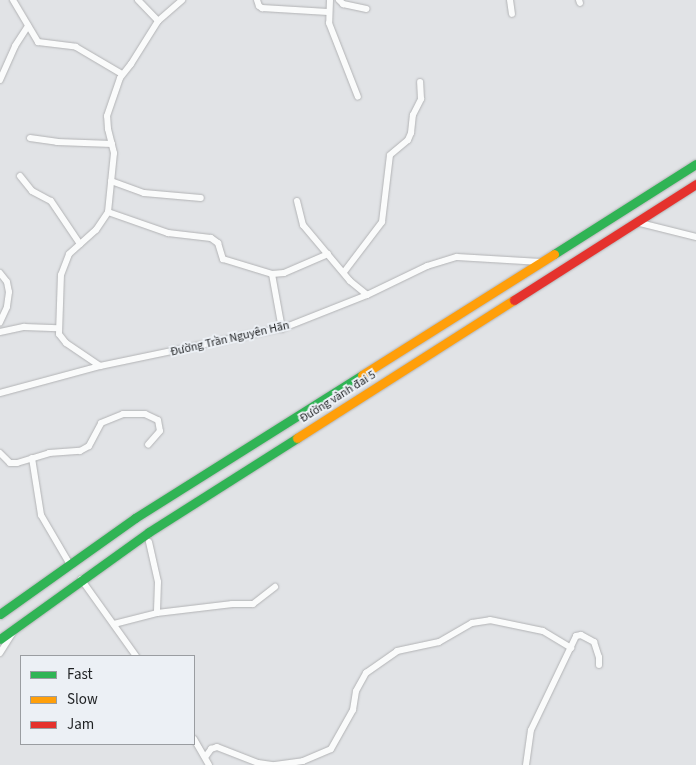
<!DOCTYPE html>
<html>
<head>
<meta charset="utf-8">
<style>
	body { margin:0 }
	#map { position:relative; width:696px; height:765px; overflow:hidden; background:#e1e3e6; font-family:"Source Sans 3",sans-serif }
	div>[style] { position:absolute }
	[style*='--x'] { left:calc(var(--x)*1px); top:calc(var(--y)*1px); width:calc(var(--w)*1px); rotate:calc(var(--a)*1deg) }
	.roads { filter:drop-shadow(0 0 1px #b2b3b5) drop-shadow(0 0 1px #b2b3b5) }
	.street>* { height:6px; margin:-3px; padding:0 3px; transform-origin:3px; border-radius:3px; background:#fafbfb }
	.fast>* { height:9px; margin:-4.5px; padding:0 4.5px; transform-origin:4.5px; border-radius:4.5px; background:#30b455 }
	.slow>* { height:9px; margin:-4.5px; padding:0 4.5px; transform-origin:4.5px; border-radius:4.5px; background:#ff9f0a }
	.jam>* { height:9px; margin:-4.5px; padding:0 4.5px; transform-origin:4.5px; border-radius:4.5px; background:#e5322d }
	span { translate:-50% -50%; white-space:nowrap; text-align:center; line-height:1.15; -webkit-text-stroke:4px #ecf0f5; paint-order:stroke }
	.street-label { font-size:12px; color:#1e2022 }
	.legend { position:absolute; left:20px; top:655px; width:175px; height:90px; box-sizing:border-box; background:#ecf0f5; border:1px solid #9a9da1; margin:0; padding:6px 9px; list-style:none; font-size:15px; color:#1e2022 }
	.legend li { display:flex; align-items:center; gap:10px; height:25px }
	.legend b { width:25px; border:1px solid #9a9da1 }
</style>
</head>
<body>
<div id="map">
	<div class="roads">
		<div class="street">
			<div style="--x:13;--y:0;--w:49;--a:59.2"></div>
			<div style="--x:38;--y:42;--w:38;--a:7"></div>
			<div style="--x:76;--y:47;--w:53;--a:30.4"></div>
			<div style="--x:138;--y:0;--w:29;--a:46"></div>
			<div style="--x:257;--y:0;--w:6;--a:72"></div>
			<div style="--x:259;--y:6;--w:4;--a:34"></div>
			<div style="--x:262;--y:8;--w:66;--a:3.5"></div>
			<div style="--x:330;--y:0;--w:23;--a:92"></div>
			<div style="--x:329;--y:23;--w:79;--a:68.6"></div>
			<div style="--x:339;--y:0;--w:6;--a:45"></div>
			<div style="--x:343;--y:4;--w:24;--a:12"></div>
			<div style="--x:510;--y:0;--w:14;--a:82"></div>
			<div style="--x:579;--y:0;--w:3;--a:72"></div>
			<div style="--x:0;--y:80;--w:37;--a:-66"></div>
			<div style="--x:15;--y:46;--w:24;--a:-57"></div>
			<div style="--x:30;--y:138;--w:27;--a:8"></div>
			<div style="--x:57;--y:142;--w:55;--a:2.1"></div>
			<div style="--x:20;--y:176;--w:19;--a:51"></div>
			<div style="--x:32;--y:191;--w:21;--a:28"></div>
			<div style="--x:51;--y:201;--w:52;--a:56"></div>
			<div style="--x:111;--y:181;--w:35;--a:20"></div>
			<div style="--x:144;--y:193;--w:57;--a:5"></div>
			<div style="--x:297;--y:201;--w:25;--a:76"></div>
			<div style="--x:303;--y:225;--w:73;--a:50"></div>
			<div style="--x:350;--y:281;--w:22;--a:39"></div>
			<div style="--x:108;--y:212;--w:64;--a:19.3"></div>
			<div style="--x:168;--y:233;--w:43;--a:6.6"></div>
			<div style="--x:211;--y:238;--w:9;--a:36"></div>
			<div style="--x:218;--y:243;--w:17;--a:73"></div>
			<div style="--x:223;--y:259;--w:51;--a:17"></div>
			<div style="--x:272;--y:274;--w:12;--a:-5"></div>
			<div style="--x:284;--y:273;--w:48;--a:-23.4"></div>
			<div style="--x:636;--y:222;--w:62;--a:14"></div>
			<div style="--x:344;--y:272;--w:63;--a:-52.8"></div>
			<div style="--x:382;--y:222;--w:67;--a:-83.2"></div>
			<div style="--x:390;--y:155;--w:23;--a:-40"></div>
			<div style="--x:408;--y:140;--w:8;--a:-67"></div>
			<div style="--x:411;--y:133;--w:18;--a:-84"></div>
			<div style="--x:413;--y:115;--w:18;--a:-63"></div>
			<div style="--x:421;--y:99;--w:17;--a:-93"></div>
			<div style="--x:0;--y:273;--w:11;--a:52"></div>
			<div style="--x:7;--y:282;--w:10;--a:79"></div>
			<div style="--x:9;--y:292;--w:15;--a:98"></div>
			<div style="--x:7;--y:307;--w:17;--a:115"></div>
			<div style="--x:272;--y:274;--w:56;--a:79.7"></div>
			<div style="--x:0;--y:332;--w:25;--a:-12"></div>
			<div style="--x:24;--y:327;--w:34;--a:2"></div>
			<div style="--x:100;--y:366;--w:41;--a:-145.9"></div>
			<div style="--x:66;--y:343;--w:11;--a:-128"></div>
			<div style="--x:59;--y:334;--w:59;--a:-88.1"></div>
			<div style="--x:61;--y:275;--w:22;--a:-69"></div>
			<div style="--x:69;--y:254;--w:36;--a:-42"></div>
			<div style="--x:96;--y:230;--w:22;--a:-56"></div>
			<div style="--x:108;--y:212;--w:59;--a:-84.2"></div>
			<div style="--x:114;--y:153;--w:25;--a:-104"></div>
			<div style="--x:108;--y:129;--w:13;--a:-94"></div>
			<div style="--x:107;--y:116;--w:40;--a:-71.1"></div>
			<div style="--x:120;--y:78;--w:18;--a:-52"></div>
			<div style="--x:131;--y:64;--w:51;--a:-57.9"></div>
			<div style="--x:158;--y:21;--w:32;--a:-41"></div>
			<div style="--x:0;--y:393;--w:104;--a:-15.1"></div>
			<div style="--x:100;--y:366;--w:190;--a:-11.8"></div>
			<div style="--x:286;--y:327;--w:87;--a:-21.6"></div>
			<div style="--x:367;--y:295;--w:67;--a:-25.8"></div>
			<div style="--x:427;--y:266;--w:31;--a:-17"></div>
			<div style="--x:457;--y:257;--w:84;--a:3.4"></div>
			<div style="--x:0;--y:453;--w:14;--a:45"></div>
			<div style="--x:10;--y:463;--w:7;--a:0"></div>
			<div style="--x:17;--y:463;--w:34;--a:-17"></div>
			<div style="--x:49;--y:453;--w:31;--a:-4"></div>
			<div style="--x:80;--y:451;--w:10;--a:-29"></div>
			<div style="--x:89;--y:446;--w:26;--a:-62"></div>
			<div style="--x:101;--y:423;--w:24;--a:-22"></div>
			<div style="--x:123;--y:414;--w:22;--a:0"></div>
			<div style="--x:145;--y:414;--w:14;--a:25"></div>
			<div style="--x:158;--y:420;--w:11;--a:80"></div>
			<div style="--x:160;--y:431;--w:18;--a:131"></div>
			<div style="--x:32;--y:458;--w:58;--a:81"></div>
			<div style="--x:41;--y:515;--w:56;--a:59.7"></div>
			<div style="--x:149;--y:542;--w:41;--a:77.3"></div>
			<div style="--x:158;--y:582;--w:31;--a:92"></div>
			<div style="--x:81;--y:579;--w:95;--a:54.5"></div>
			<div style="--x:114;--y:624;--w:44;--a:-14.3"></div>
			<div style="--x:157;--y:613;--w:76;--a:-6.8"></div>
			<div style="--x:232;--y:604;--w:21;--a:0"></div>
			<div style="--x:253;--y:604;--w:28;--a:-38"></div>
			<div style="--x:0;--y:653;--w:25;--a:-58"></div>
			<div style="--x:194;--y:739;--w:30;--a:60"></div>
			<div style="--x:206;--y:756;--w:9;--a:-54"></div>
			<div style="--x:211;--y:749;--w:6;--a:-18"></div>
			<div style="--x:217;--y:747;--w:44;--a:21.3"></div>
			<div style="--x:258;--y:763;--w:14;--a:8"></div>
			<div style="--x:275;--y:765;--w:28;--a:-8"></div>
			<div style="--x:303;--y:761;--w:30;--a:-23"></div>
			<div style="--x:331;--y:749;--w:45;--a:-60.6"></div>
			<div style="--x:353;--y:710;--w:19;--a:-81"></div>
			<div style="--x:356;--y:691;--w:21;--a:-61"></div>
			<div style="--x:366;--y:673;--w:38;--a:-35"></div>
			<div style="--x:397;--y:651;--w:43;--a:-12.1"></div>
			<div style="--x:439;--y:642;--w:38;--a:-30"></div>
			<div style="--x:472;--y:623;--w:18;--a:-9"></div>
			<div style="--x:490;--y:620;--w:54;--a:11.7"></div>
			<div style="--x:543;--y:631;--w:33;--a:31"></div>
			<div style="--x:526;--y:765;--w:35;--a:-82"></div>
			<div style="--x:531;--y:730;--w:104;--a:-64.4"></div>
			<div style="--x:576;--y:636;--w:5;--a:-11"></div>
			<div style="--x:581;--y:635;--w:15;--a:28"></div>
			<div style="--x:594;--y:642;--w:16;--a:72"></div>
			<div style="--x:599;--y:657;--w:8;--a:90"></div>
		</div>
		<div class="fast">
			<div style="--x:554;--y:254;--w:168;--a:-32.4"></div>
			<div style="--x:0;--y:614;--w:166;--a:-35.4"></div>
			<div style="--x:135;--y:518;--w:268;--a:-32.2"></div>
			<div style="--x:0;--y:639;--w:183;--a:-35.7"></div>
			<div style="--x:149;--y:532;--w:175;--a:-32.4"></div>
		</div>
		<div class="slow">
			<div style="--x:362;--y:375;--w:227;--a:-32.2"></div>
			<div style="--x:297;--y:438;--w:257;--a:-32.5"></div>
		</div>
		<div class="jam">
			<div style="--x:514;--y:300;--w:216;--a:-32.5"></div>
		</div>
	</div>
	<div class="street-label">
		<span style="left:230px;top:339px;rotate:-13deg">Đường Trần Nguyên Hãn</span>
		<span style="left:338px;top:397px;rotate:-32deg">Đường vành đai 5</span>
	</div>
	<ul class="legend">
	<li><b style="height:6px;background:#30b455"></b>Fast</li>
	<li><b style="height:6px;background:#ff9f0a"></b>Slow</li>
	<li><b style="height:6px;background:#e5322d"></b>Jam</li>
	</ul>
</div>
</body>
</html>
